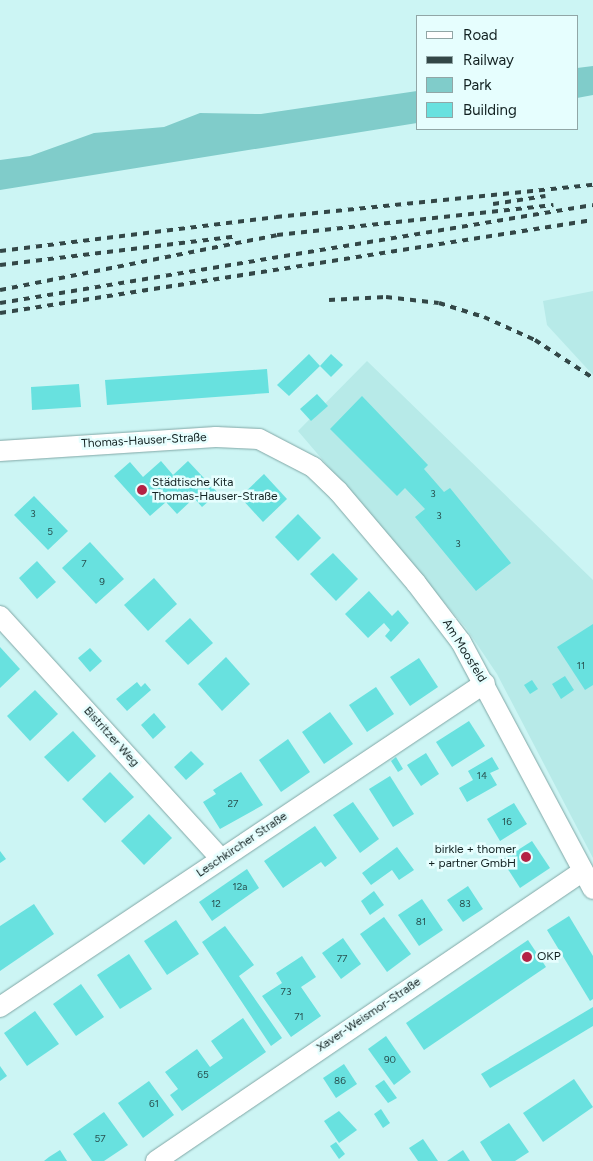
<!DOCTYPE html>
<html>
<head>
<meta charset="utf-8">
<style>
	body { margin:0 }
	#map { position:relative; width:593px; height:1161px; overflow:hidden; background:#ccf5f4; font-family:Figtree,sans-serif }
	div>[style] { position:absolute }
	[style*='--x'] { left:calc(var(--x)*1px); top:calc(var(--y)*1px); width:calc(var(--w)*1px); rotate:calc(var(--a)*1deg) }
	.built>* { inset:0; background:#b7eae8 }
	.green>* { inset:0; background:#80ccca }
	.building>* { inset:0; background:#68e1df }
	.roads { filter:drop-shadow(0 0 1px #81a7a6) drop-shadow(0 0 1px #81a7a6) }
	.minor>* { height:20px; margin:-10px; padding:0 10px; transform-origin:10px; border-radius:10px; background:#fff }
	.rail>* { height:4px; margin-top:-2px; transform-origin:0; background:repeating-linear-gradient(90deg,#334747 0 6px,transparent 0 12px) }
	.dots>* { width:14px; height:14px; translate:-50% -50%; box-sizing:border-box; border:2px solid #e6fefe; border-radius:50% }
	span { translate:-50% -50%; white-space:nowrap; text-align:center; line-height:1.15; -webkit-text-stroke:5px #e6fefe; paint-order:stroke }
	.number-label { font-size:10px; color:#285150 }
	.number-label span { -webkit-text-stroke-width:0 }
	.street-label { font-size:12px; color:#122121 }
	.poi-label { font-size:12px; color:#122121 }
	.left { translate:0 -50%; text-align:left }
	.right { translate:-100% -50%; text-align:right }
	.legend { position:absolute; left:416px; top:15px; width:162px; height:115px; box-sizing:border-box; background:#e6fefe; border:1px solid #91a6a6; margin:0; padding:6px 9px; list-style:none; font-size:15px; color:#122121 }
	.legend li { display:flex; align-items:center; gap:10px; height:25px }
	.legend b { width:25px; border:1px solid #91a6a6 }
</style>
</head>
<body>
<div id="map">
	<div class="built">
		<div style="clip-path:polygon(593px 291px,593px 375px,547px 325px,543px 301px)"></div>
		<div style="clip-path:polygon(367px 361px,593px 580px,593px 858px,497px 674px,466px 628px,298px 431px)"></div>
	</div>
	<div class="green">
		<div style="clip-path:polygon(593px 66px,593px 95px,577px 98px,577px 68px)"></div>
		<div style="clip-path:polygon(417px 91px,417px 123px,0 190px,0 160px,30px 156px,94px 133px,164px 127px,200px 113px,261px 114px)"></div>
	</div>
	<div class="building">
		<div style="clip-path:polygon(309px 354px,320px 366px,289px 396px,277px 385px)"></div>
		<div style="clip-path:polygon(331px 354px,343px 365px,331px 377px,320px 366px)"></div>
		<div style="clip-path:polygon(267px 369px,269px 393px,107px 405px,105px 380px)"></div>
		<div style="clip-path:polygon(79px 384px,81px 407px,32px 410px,31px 387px)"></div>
		<div style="clip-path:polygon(317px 394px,328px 406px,311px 421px,300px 409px)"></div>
		<div style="clip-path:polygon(362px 396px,428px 465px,424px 469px,444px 492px,450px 488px,511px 563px,476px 591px,415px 517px,425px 509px,405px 488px,397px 496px,330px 429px)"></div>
		<div style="clip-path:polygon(161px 461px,173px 475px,188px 461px,218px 493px,202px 507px,194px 498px,177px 514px,166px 502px,150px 516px,114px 476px,130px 462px,143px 477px)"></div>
		<div style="clip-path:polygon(264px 474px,287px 499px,263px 522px,240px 497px)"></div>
		<div style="clip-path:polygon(34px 496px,68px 531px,48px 550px,14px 515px)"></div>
		<div style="clip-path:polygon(298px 514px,321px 538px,298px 561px,275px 537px)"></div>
		<div style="clip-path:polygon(90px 542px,124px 579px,96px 604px,62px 568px)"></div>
		<div style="clip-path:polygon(333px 553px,358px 579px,336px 601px,310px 574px)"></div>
		<div style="clip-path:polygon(37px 561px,56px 582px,37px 599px,19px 578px)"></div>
		<div style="clip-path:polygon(154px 578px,177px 604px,148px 631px,124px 605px)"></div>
		<div style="clip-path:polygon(369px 591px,392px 616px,398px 610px,409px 623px,391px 642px,385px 636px,390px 630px,384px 623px,368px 638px,345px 614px)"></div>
		<div style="clip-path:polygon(190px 618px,213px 643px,188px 665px,165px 641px)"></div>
		<div style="clip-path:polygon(593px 624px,593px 685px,585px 690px,557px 647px)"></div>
		<div style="clip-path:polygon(0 647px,20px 669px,0 688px)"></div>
		<div style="clip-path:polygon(90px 648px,102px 661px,90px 672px,78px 658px)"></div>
		<div style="clip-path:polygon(226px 657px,250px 684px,222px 711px,198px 684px)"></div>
		<div style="clip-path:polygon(419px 658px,438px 687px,410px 706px,390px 677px)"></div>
		<div style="clip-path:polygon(565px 676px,574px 690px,561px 699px,552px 684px)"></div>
		<div style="clip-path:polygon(532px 680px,538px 689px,530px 694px,524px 685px)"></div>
		<div style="clip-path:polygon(137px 682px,141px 687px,145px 683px,151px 690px,127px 711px,116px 699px)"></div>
		<div style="clip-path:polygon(376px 687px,394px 714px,367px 732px,349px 705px)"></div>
		<div style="clip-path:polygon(35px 690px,58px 714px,30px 741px,7px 716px)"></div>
		<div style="clip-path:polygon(330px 712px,353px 744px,324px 764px,302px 732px)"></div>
		<div style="clip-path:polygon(154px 713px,166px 727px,153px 739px,141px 725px)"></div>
		<div style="clip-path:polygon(469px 721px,485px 746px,452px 767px,436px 742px)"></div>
		<div style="clip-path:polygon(73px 731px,96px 756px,68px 782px,44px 757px)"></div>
		<div style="clip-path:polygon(288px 739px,310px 772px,281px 792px,259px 760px)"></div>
		<div style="clip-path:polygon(191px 751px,204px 764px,186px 780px,174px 767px)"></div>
		<div style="clip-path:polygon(426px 753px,439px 774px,421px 786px,407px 765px)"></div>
		<div style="clip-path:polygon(396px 757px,403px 769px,398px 772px,391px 761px)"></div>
		<div style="clip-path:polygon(492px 757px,499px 769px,490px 773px,497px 785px,467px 802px,459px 788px,473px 780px,468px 771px)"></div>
		<div style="clip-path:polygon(110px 772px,134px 797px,105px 823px,82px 799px)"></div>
		<div style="clip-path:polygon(241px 772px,263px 805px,220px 829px,203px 802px,216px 794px,213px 790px)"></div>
		<div style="clip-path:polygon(390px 776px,414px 814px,393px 827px,369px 789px)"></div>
		<div style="clip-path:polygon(353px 802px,379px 839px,360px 853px,333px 815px)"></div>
		<div style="clip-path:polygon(514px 803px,527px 824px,500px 841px,487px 819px)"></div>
		<div style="clip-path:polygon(149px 814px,172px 838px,144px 865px,121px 841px)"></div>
		<div style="clip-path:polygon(315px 826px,337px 858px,325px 867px,321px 862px,283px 888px,264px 861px)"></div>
		<div style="clip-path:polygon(532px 841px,550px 868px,520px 888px,502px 860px)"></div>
		<div style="clip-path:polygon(397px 847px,414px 870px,399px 880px,392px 870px,371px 885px,362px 873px)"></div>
		<div style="clip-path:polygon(0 851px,6px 859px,0 863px)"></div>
		<div style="clip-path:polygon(247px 869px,259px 888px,212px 921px,199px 902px)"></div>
		<div style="clip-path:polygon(468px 886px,483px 909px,463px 922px,447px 900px)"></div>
		<div style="clip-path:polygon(374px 891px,384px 905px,370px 915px,361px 901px)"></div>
		<div style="clip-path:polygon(422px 899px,443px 930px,419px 946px,398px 915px)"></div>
		<div style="clip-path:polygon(34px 904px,54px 934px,0 971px,0 926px)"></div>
		<div style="clip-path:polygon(569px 916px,593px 956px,593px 999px,590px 1001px,547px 930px)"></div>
		<div style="clip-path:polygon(384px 917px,411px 954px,387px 972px,360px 934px)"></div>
		<div style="clip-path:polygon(176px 920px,199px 954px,167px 975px,144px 941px)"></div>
		<div style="clip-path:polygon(225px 926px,254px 965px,239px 976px,282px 1038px,271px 1046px,202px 942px)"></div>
		<div style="clip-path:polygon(343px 938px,361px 964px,341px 979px,322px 953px)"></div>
		<div style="clip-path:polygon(528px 940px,546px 967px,424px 1050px,406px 1023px)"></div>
		<div style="clip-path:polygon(129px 954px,152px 989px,120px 1009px,97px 975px)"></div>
		<div style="clip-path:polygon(302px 956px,316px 977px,301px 987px,321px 1016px,291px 1037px,262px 996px,282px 983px,276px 973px)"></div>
		<div style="clip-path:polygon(81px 984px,104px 1017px,76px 1036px,53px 1004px)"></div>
		<div style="clip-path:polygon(593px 1007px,593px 1026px,490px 1088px,481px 1074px)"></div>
		<div style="clip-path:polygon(35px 1011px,59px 1044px,27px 1066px,4px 1033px)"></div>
		<div style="clip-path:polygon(243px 1018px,266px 1052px,182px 1111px,170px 1095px,178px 1089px,165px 1072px,197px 1049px,210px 1067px,223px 1058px,211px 1041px)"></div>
		<div style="clip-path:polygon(386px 1036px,411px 1072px,394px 1085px,368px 1049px)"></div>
		<div style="clip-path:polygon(344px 1064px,357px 1084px,336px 1098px,323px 1078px)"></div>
		<div style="clip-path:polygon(0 1066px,7px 1076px,0 1081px)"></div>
		<div style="clip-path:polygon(574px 1079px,593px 1107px,543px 1142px,523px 1113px)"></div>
		<div style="clip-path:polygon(384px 1080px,397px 1098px,388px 1103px,375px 1086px)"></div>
		<div style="clip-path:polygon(149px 1081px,174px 1115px,143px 1138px,118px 1103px)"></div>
		<div style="clip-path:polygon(381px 1109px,390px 1123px,383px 1128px,374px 1114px)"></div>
		<div style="clip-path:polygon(339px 1111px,357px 1130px,339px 1143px,324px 1121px)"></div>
		<div style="clip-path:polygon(104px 1112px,128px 1145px,104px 1161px,92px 1161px,73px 1134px)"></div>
		<div style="clip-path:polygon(509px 1123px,529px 1152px,515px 1161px,492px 1161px,480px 1142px)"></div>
		<div style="clip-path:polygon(423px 1139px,438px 1161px,418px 1161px,409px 1148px)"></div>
		<div style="clip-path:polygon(336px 1142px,345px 1154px,339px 1159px,330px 1146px)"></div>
		<div style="clip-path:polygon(60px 1150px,67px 1161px,44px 1161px,49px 1157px)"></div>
		<div style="clip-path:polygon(463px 1150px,470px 1161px,447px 1161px)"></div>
	</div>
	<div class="roads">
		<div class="minor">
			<div style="--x:0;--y:451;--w:216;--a:-3.7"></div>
			<div style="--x:216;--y:437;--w:43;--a:2.7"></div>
			<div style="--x:259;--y:439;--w:61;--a:27.4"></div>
			<div style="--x:313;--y:467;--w:35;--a:44"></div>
			<div style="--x:338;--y:491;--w:121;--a:49.7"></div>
			<div style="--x:416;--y:583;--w:74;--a:52.7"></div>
			<div style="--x:461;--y:642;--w:280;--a:61.9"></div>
			<div style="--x:0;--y:616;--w:328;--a:47.7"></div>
			<div style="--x:0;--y:1007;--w:583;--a:-33.74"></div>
			<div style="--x:156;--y:1161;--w:516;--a:-34.18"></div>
		</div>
	</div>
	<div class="rail">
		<div style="--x:493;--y:204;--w:53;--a:-8.7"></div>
		<div style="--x:0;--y:251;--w:278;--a:-7"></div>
		<div style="--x:276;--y:217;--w:319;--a:-5.8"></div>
		<div style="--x:0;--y:265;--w:235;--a:-6.9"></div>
		<div style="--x:0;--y:290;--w:282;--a:-11.2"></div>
		<div style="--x:277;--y:235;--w:278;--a:-6.2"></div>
		<div style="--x:329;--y:300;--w:57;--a:-3"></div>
		<div style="--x:386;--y:297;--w:53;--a:6.5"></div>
		<div style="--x:439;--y:303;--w:47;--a:17.3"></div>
		<div style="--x:484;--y:317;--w:56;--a:24.3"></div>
		<div style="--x:535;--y:340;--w:69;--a:33.2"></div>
		<div style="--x:0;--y:303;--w:601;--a:-9.38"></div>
		<div style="--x:0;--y:313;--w:600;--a:-8.91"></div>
	</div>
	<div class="dots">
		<div style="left:142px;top:490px;background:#b42245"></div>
		<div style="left:526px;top:857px;background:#b42245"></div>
		<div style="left:527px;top:957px;background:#b42245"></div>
	</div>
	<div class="number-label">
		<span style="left:433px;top:494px">3</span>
		<span style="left:33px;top:514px">3</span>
		<span style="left:439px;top:516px">3</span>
		<span style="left:50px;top:532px">5</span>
		<span style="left:458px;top:544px">3</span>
		<span style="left:84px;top:564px">7</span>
		<span style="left:102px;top:582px">9</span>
		<span style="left:581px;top:666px">11</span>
		<span style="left:482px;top:776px">14</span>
		<span style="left:233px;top:804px">27</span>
		<span style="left:507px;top:822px">16</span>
		<span style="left:240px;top:887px">12a</span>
		<span style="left:216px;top:904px">12</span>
		<span style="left:465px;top:904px">83</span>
		<span style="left:421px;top:922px">81</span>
		<span style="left:342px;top:959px">77</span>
		<span style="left:286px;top:992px">73</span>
		<span style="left:299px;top:1017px">71</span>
		<span style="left:390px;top:1060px">90</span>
		<span style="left:203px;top:1075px">65</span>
		<span style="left:340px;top:1081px">86</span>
		<span style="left:154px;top:1104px">61</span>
		<span style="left:100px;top:1139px">57</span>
	</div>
	<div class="street-label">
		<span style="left:144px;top:441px;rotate:-3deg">Thomas-Hauser-Straße</span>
		<span style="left:464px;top:651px;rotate:58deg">Am Moosfeld</span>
		<span style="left:111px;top:737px;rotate:48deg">Bistritzer Weg</span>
		<span style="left:242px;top:845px;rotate:-34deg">Leschkircher Straße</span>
		<span style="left:369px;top:1015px;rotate:-34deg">Xaver-Weismor-Straße</span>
	</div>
	<div class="poi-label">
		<span class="left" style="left:152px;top:490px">Städtische Kita<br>Thomas-Hauser-Straße</span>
		<span class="right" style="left:516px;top:857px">birkle + thomer<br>+ partner GmbH</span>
		<span class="left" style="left:537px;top:957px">OKP</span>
	</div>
	<ul class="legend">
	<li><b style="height:6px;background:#fff"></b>Road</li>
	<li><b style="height:6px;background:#334747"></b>Railway</li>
	<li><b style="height:14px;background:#80ccca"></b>Park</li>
	<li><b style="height:14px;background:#68e1df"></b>Building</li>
	</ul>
</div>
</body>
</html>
